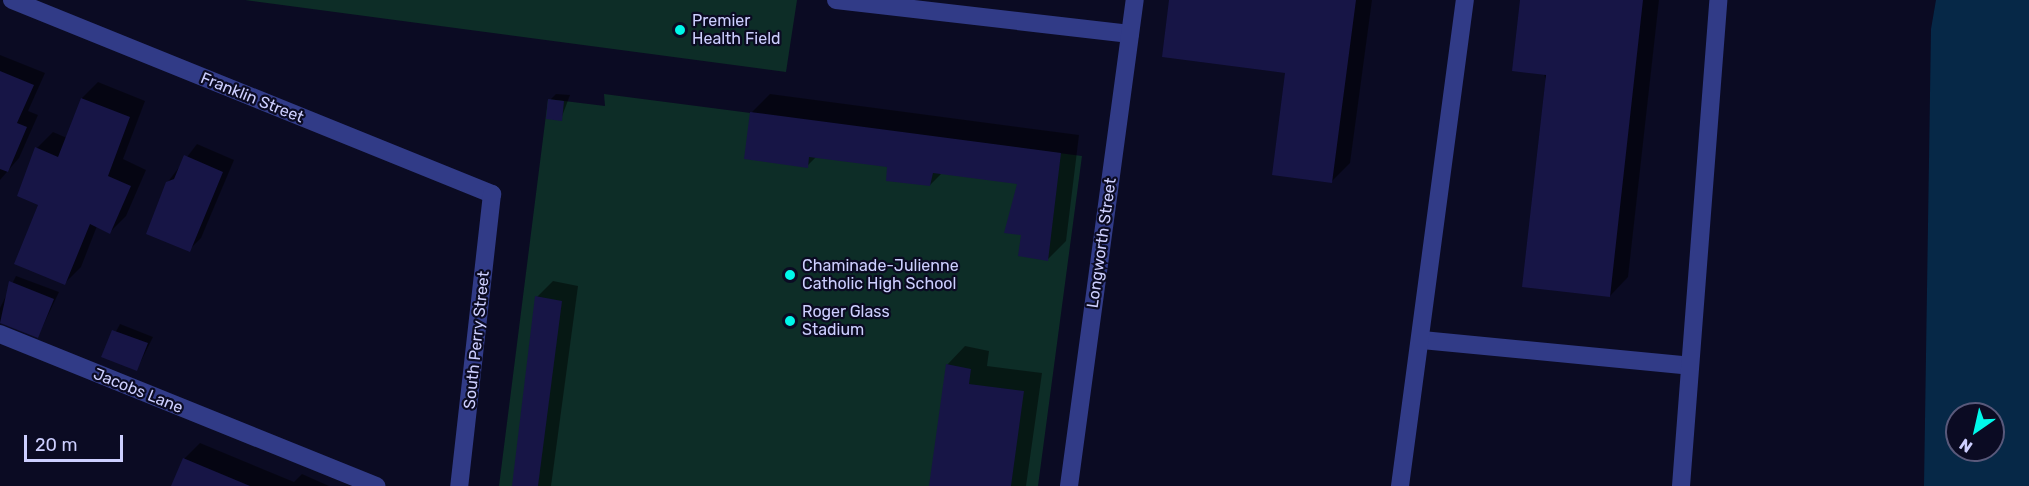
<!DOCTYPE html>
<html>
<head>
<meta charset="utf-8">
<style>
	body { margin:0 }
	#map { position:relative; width:2029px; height:486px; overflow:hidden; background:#0b0b23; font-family:Rubik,sans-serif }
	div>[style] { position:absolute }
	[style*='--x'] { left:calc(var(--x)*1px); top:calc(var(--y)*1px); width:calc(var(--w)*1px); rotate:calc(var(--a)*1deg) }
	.green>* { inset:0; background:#0d2d27 }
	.water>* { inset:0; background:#062847 }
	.shadow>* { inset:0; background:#0007 }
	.building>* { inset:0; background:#171546 }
	.minor>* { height:18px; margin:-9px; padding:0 9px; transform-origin:9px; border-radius:9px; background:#313b87 }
	.dots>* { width:16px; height:16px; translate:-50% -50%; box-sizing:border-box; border:3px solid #0b0b23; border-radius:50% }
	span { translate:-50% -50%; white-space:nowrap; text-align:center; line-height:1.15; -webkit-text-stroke:4.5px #0b0b23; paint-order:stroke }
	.poi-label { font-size:16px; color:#cdcfff }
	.left { translate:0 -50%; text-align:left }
	.street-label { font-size:16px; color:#cdcfff }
	.north { position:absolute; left:1945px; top:402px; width:60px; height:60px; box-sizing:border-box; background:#0b0b23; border:2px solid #59597b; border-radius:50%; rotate:214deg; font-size:16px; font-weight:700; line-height:24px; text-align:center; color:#cdcfff }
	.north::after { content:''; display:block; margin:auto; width:21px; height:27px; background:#00f8ea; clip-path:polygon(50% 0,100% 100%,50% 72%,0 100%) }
	.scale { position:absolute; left:24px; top:435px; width:99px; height:27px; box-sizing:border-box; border:3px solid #cdcfff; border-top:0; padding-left:8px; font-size:18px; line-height:21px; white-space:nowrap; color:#cdcfff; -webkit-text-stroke:4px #0b0b23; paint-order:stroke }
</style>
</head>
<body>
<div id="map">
	<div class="green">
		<div style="clip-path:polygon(245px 0,797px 0,786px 72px)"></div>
		<div style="clip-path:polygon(604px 94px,1082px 156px,1038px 486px,499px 486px,548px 99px,605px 106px)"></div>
	</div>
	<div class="water">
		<div style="clip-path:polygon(evenodd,1936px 0,2029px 0,2029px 486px,1924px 486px,1931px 29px,1936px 0,1957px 414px,1993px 414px,1993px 450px,1957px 450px,1957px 414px)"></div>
	</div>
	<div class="shadow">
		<div style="clip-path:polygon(1171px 0,1372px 0,1350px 163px,1332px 181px,1287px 72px)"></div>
		<div style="clip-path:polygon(1522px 0,1659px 0,1628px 277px,1610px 296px)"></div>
		<div style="clip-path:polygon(0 55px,45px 73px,28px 111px,38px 115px,19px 158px,0 180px)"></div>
		<div style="clip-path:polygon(98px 82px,145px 101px,123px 159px,146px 170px,126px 216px,110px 232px,97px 226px,81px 267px,65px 283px,40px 204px,37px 148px,53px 132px,67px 138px,82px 98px)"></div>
		<div style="clip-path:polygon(556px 94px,570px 95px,561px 119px,550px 100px)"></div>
		<div style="clip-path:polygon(770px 94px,1079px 135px,1066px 241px,1048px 259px,1023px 234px,1019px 183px,942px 173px,930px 185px,889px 166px,817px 156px,807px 166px,752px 112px)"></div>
		<div style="clip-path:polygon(197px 144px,234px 160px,201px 238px,189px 250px,167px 183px)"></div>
		<div style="clip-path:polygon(16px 276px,59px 292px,38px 336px,0 322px,0 308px)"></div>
		<div style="clip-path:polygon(553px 281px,578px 286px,551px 486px,513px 486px,537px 297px)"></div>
		<div style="clip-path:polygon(120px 324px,153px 337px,137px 369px,103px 356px)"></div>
		<div style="clip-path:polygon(965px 346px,989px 351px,987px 366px,1042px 373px,1026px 486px,931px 486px,947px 365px)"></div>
		<div style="clip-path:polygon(200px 443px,294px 482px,302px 474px,329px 486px,173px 486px,184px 459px)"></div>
	</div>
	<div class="building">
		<div style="clip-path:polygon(1169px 0,1356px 0,1332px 183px,1272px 175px,1285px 73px,1162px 57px)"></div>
		<div style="clip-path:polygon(1520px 0,1643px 0,1610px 297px,1522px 287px,1546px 75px,1512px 71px)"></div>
		<div style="clip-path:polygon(0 71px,34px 85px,17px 123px,27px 127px,8px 172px,0 169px)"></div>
		<div style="clip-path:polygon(81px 98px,130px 117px,108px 176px,131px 186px,110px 234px,90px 224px,65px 285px,14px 264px,38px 205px,17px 196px,35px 147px,58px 157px)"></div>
		<div style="clip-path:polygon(548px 99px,564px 101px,562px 121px,546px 119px)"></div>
		<div style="clip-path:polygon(750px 112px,1061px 153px,1048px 261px,1018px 256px,1021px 235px,1004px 233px,1017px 184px,933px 173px,930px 186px,886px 181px,887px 167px,809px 157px,808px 168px,744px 159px)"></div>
		<div style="clip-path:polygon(184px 155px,223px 172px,190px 252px,146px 234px,166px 182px,174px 179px)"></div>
		<div style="clip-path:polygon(9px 281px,54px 299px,38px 338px,0 323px)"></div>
		<div style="clip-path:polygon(535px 296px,562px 301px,538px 486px,512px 486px)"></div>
		<div style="clip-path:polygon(112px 330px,148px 343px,137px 371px,101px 357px)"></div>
		<div style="clip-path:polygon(946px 364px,971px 369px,969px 384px,1024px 391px,1011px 486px,929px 486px)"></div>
		<div style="clip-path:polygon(183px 458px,250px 486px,171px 486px)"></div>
	</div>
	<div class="minor">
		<div style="--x:12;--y:0;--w:518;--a:22.01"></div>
		<div style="--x:492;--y:194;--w:294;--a:96.4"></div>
		<div style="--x:836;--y:0;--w:296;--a:6.6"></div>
		<div style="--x:0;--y:334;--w:406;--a:22"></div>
		<div style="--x:1422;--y:340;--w:269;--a:5.5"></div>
		<div style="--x:1069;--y:486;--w:490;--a:-82.3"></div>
		<div style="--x:1400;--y:486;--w:490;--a:-82.4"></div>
		<div style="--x:1681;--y:486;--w:487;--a:-85.6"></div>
	</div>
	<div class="dots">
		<div style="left:680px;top:30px;background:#00f8ea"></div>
		<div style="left:790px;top:275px;background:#00f8ea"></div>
		<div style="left:790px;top:321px;background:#00f8ea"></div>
	</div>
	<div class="poi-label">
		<span class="left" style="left:692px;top:30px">Premier<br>Health Field</span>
		<span class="left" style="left:802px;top:275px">Chaminade-Julienne<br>Catholic High School</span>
		<span class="left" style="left:802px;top:321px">Roger Glass<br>Stadium</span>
	</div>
	<div class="street-label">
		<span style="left:252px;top:98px;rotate:22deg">Franklin Street</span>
		<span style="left:1102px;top:243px;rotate:-82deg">Longworth Street</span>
		<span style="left:477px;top:340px;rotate:-84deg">South Perry Street</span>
		<span style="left:138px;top:391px;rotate:22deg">Jacobs Lane</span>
	</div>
	<div class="north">N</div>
	<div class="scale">20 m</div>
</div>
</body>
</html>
